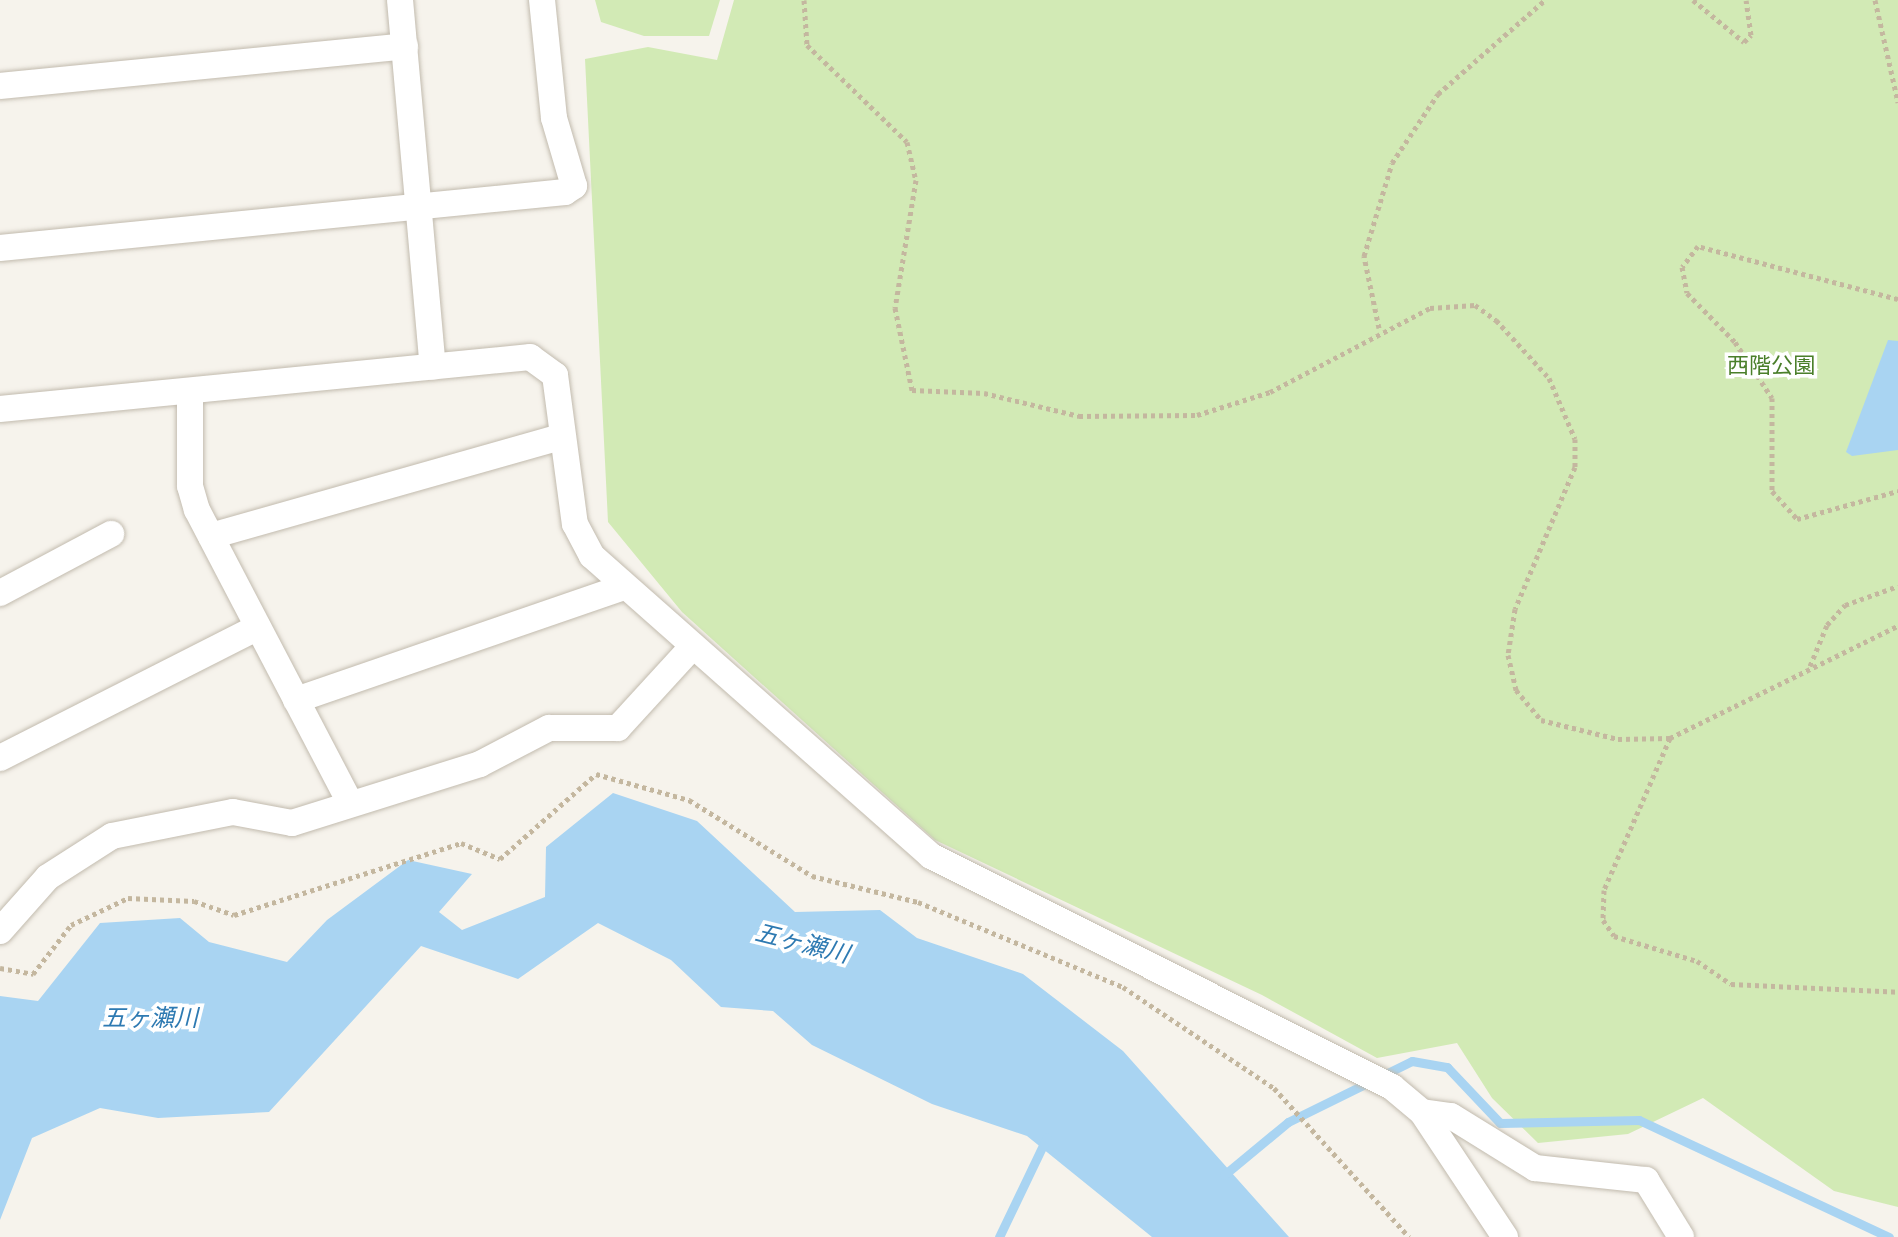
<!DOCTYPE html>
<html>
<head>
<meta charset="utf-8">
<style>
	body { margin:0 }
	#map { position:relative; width:1898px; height:1237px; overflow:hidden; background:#f6f3ec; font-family:"Nunito Sans","Noto Sans JP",sans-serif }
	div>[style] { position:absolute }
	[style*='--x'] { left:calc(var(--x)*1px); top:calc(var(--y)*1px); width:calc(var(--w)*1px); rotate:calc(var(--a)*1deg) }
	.green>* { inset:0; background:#d2eab5 }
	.water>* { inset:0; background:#a9d4f2 }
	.stream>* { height:9px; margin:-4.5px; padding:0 4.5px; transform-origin:4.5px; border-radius:4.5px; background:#a9d4f2 }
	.path>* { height:5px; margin-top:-2.5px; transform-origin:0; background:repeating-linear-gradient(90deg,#c4b79f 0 4px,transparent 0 8px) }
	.roads { filter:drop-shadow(0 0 2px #c2bbae) drop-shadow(0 0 2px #c2bbae) }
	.minor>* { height:26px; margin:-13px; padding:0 13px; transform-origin:13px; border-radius:13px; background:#fff }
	span { translate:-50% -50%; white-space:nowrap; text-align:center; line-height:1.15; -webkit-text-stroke:7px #fff; paint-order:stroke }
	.park-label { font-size:22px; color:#4a7f2a }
	.water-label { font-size:24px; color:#2e7ab2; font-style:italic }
</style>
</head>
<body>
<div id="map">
	<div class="green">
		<div style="clip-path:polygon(595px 0,720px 0,709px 36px,644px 36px,601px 22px)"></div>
		<div style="clip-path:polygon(734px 0,1898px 0,1898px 1207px,1834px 1191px,1703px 1098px,1628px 1134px,1538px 1143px,1492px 1098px,1457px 1043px,1377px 1058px,1262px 995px,935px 840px,682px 612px,608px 522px,585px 59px,648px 47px,717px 60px)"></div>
	</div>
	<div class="water">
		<div style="clip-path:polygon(1888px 340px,1898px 341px,1898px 450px,1852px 456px,1846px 452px)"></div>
		<div style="clip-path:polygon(613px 793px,697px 821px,795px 912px,880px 910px,917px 938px,1023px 974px,1123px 1051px,1289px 1237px,1152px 1237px,1027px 1136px,932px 1104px,812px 1045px,773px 1011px,721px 1007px,671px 960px,598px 923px,518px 979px,421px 946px,269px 1112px,158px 1118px,100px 1108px,32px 1138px,0 1220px,0 996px,38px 1001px,100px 923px,180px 918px,209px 942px,287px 962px,327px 920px,408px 860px,472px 874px,439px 912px,462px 930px,545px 897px,546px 847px)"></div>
	</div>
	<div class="stream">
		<div style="--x:1224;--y:1175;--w:83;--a:-39.6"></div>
		<div style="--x:1288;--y:1122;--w:138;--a:-26.2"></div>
		<div style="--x:1412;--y:1061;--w:36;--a:10"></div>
		<div style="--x:1447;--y:1067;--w:77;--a:46.6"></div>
		<div style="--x:1500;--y:1123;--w:139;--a:-1.2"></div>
		<div style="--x:1639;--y:1120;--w:276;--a:25.1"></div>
		<div style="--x:999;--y:1237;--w:111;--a:-64.4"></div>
	</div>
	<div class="path">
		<div style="--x:804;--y:0;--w:45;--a:86.2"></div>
		<div style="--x:807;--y:45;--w:139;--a:44.1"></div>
		<div style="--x:907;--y:142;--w:39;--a:77"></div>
		<div style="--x:916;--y:180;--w:130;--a:99.3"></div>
		<div style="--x:895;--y:308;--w:84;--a:78.3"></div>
		<div style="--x:912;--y:390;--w:72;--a:2.4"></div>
		<div style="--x:984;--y:393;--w:98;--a:13.6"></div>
		<div style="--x:1079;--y:416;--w:118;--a:-0.5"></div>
		<div style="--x:1197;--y:415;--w:77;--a:-17.5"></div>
		<div style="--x:1270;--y:392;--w:181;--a:-27.7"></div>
		<div style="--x:1430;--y:308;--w:45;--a:-3.8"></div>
		<div style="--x:1475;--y:305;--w:26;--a:36"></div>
		<div style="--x:1496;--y:320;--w:79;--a:47.6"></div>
		<div style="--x:1549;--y:378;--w:66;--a:66.9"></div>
		<div style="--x:1575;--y:439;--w:28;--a:90"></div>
		<div style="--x:1575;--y:467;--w:154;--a:112.9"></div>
		<div style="--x:1515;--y:609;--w:47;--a:98.7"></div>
		<div style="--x:1508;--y:655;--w:36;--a:77"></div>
		<div style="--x:1516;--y:690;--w:39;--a:50"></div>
		<div style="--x:1541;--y:720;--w:79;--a:13.9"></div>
		<div style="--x:1618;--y:739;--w:52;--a:-1.1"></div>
		<div style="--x:1670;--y:738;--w:166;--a:113.5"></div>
		<div style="--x:1604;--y:890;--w:30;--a:92"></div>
		<div style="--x:1603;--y:920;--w:19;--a:55"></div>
		<div style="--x:1614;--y:936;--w:87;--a:16.8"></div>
		<div style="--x:1697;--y:961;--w:41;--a:34.1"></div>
		<div style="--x:1731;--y:984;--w:167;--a:2.7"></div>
		<div style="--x:1693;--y:0;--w:66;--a:39.5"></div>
		<div style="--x:1744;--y:42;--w:10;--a:-45"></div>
		<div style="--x:1751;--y:35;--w:35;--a:-98"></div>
		<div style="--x:1875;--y:0;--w:105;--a:77.3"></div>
		<div style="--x:1898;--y:299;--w:207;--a:-165.2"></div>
		<div style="--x:1698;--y:246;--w:26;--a:127"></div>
		<div style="--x:1682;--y:267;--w:26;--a:79"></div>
		<div style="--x:1687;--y:293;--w:69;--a:45.6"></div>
		<div style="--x:1735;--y:342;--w:67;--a:56.5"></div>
		<div style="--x:1772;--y:398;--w:93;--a:90"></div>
		<div style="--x:1772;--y:491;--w:38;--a:48"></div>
		<div style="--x:1797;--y:519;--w:105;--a:-15.5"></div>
		<div style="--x:1379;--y:328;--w:74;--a:-101.8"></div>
		<div style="--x:1364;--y:256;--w:97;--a:-73.2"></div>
		<div style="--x:1392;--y:163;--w:83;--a:-56.3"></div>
		<div style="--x:1438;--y:94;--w:142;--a:-41.3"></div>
		<div style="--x:1810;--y:666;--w:44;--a:-67.5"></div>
		<div style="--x:1827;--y:625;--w:27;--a:-48"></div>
		<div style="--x:1845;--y:605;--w:56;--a:-19.7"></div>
		<div style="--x:1670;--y:738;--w:254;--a:-26.2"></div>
		<div style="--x:0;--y:968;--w:34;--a:10"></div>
		<div style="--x:33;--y:974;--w:62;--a:-52.2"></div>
		<div style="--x:71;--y:925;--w:63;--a:-25.3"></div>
		<div style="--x:128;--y:898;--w:66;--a:2.6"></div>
		<div style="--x:194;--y:901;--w:42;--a:19.3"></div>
		<div style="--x:234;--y:915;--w:238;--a:-17.6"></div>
		<div style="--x:461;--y:843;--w:42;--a:22.3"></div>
		<div style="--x:500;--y:859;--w:128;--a:-41.5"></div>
		<div style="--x:596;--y:774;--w:97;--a:15.6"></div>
		<div style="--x:689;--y:800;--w:145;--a:31.7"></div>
		<div style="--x:812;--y:876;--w:109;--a:13.8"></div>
		<div style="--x:918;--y:902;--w:222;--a:22.5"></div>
		<div style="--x:1123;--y:987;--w:182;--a:33.8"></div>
		<div style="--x:1274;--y:1088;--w:201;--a:47.8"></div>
	</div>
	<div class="roads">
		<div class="minor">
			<div style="--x:400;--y:0;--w:368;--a:84.9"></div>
			<div style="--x:0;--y:86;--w:407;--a:-5.6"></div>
			<div style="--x:0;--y:248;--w:568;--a:-5.66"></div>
			<div style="--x:565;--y:192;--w:11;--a:-34"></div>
			<div style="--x:574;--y:186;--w:71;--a:-106.4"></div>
			<div style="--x:554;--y:118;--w:119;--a:-95.8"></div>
			<div style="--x:190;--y:394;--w:92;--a:90"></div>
			<div style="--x:190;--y:486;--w:25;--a:74"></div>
			<div style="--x:197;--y:510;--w:328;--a:62.4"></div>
			<div style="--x:0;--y:409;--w:533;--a:-5.6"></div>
			<div style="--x:530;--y:357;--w:31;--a:36"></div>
			<div style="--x:555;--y:375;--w:150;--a:82.4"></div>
			<div style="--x:575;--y:524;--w:36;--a:62"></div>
			<div style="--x:592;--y:556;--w:453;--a:41.5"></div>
			<div style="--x:931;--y:856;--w:516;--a:26.61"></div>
			<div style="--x:1392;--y:1087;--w:39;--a:40"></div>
			<div style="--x:1422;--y:1112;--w:29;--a:8"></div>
			<div style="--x:1451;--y:1116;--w:99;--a:31.8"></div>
			<div style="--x:1535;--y:1168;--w:112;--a:6.2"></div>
			<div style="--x:1646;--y:1180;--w:67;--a:58.4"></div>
			<div style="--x:211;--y:536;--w:364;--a:-15.8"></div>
			<div style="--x:0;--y:593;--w:126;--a:-28"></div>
			<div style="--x:296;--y:700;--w:347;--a:-19"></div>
			<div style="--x:0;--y:758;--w:289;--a:-26.9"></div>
			<div style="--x:0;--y:931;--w:72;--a:-48.4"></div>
			<div style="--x:48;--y:877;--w:76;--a:-32.6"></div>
			<div style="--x:112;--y:836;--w:123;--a:-11.2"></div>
			<div style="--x:233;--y:812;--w:60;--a:10.6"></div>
			<div style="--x:292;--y:823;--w:197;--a:-17.4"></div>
			<div style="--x:480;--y:764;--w:78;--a:-27.6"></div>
			<div style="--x:549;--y:728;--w:69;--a:0"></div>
			<div style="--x:618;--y:728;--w:108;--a:-47.6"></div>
			<div style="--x:1422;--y:1112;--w:150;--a:56.4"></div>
		</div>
	</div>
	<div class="park-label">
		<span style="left:1771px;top:367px">西階公園</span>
	</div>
	<div class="water-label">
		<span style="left:802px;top:944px;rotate:14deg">五ヶ瀬川</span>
		<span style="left:150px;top:1019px">五ヶ瀬川</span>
	</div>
</div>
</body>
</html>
